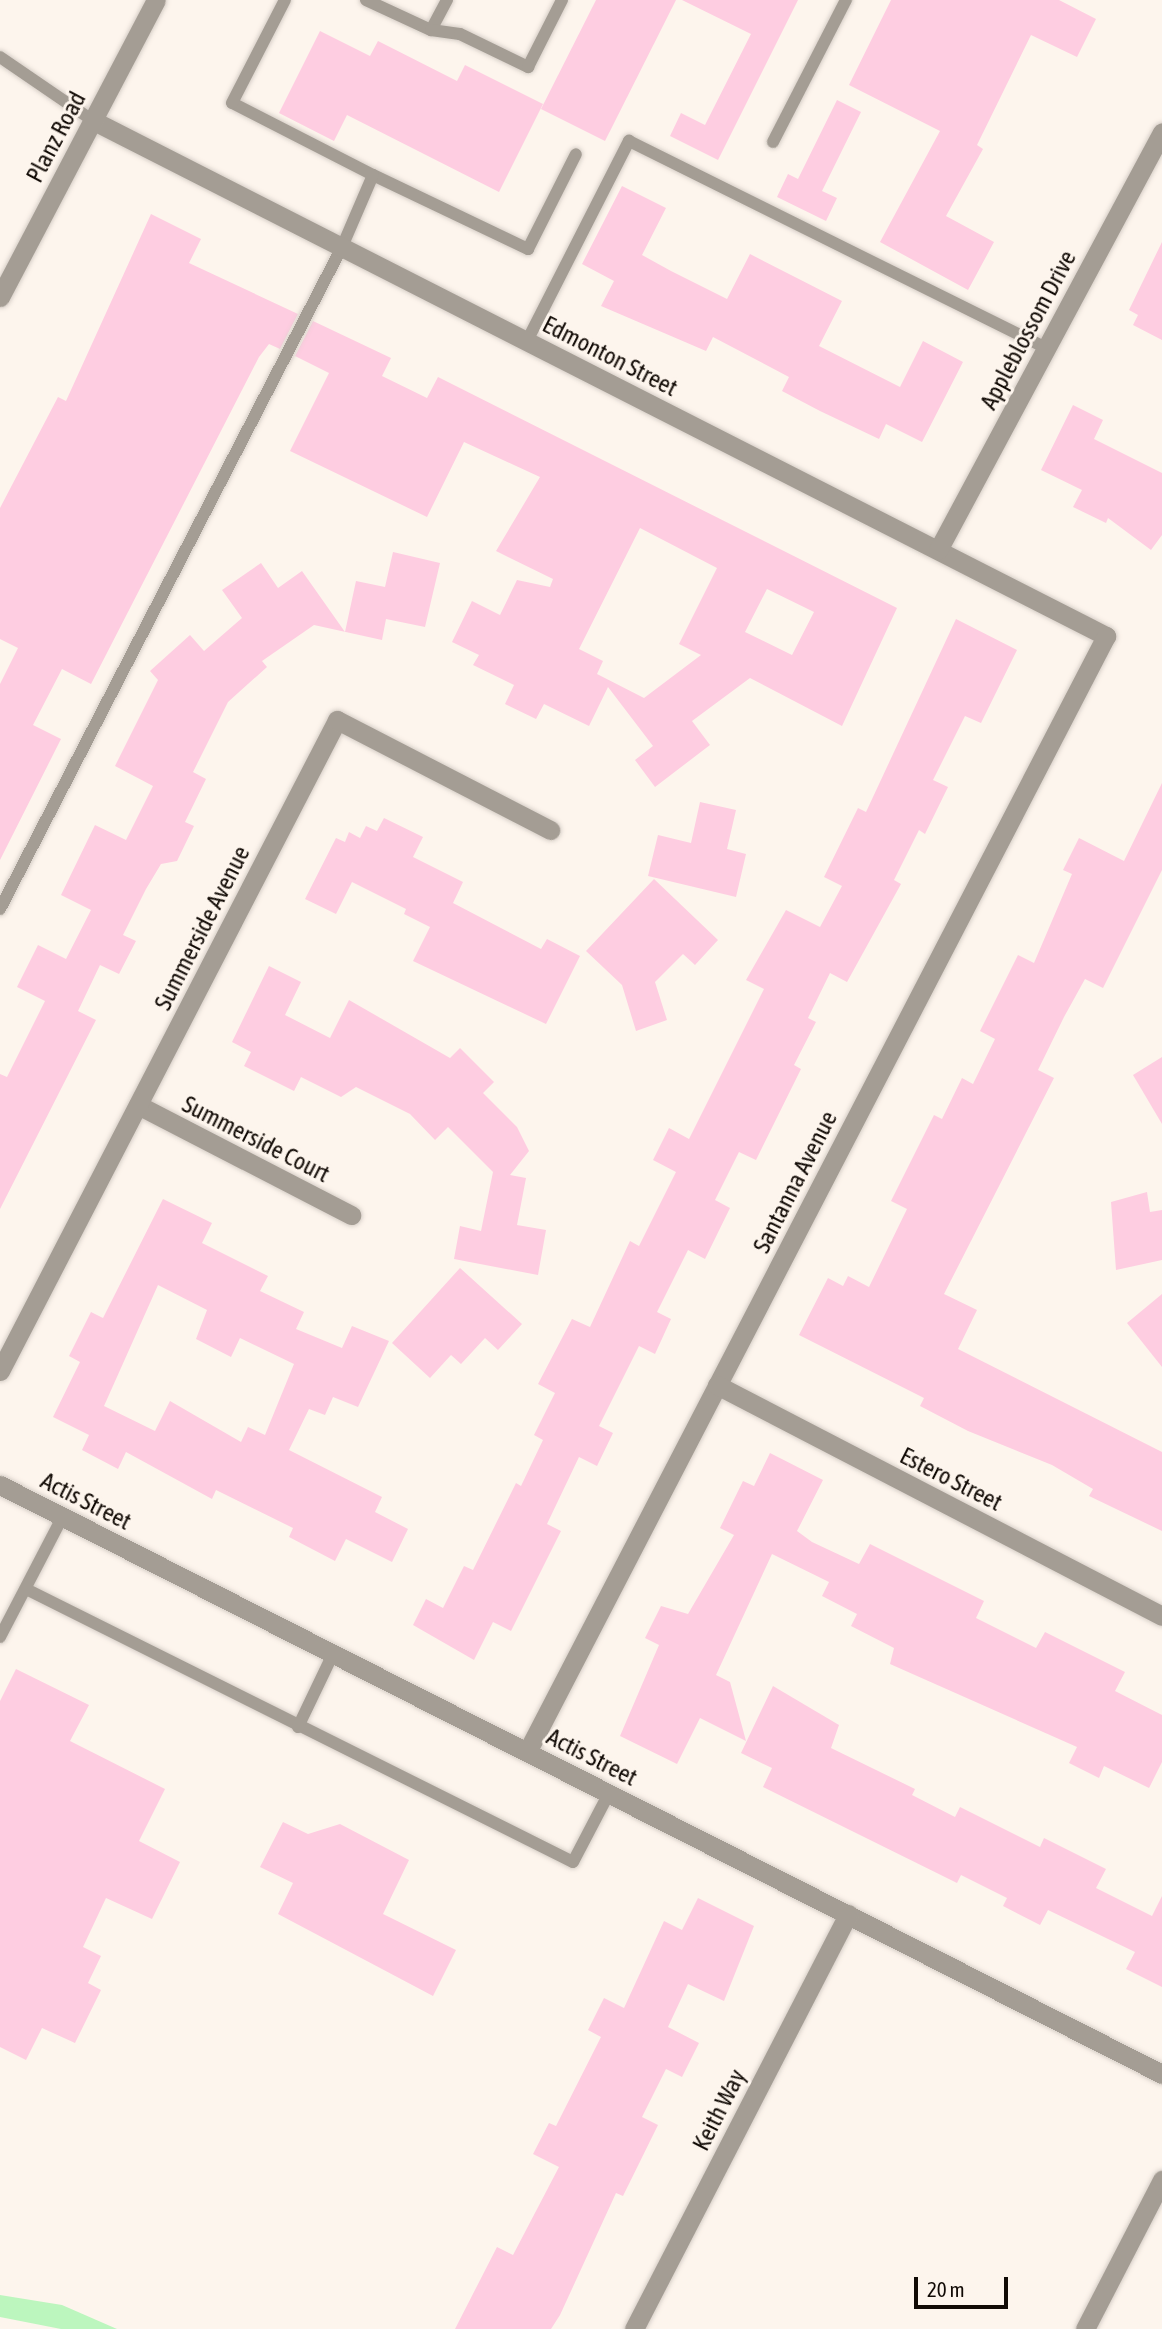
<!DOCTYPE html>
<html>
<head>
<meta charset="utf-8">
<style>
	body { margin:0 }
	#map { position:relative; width:1162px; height:2329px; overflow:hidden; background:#fdf5ed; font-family:"Asap Condensed",sans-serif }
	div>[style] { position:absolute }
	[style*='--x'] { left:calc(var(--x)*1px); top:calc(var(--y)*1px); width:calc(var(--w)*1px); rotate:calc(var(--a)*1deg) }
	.green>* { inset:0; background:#bcf6be }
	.building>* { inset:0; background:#fecde1 }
	.roads { filter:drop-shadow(0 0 2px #d7cfc8) drop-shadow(0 0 2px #d7cfc8) }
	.service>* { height:12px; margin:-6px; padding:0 6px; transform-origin:6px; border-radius:6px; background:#a49d94 }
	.minor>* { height:19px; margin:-9.5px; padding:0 9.5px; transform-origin:9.5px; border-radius:9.5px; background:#a49d94 }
	.tertiary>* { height:19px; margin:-9.5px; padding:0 9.5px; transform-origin:9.5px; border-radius:9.5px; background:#a49d94 }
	span { translate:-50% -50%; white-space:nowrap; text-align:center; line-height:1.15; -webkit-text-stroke:6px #fdf5ed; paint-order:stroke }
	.street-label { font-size:24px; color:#110a05 }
	.scale { position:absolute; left:914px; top:2277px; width:94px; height:32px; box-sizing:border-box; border:4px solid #110a05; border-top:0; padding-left:9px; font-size:21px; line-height:24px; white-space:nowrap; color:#110a05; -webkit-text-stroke:5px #fdf5ed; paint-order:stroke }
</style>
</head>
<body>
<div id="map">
	<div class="green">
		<div style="clip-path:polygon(0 2295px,62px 2305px,117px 2329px,61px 2329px,0 2317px)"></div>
	</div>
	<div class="building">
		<div style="clip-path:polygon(596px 0,676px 0,605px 141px,541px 109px)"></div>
		<div style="clip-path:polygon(682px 0,798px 0,718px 160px,670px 136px,681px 113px,705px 125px,751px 34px)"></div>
		<div style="clip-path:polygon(891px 0,1059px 0,1096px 19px,1077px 57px,1031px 35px,977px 145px,983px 149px,946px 216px,994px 242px,968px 290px,880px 242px,940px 131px,849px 85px)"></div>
		<div style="clip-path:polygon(320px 31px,370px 56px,378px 41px,457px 81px,465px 65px,543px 104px,499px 192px,347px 115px,334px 141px,279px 113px)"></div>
		<div style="clip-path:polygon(837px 100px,861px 112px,822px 191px,837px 198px,826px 221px,777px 197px,788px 174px,798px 179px)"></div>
		<div style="clip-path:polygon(622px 186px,666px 208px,642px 255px,671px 271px,727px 299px,750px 254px,789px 274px,842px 301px,819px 346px,900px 387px,923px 341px,963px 362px,922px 442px,886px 424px,879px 439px,820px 411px,782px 391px,789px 377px,713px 337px,706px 351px,601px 306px,614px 281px,582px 264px)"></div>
		<div style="clip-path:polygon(151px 214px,201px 239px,189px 263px,298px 314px,280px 349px,269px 344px,259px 357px,91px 684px,62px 669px,33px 725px,61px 739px,0 860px,0 684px,18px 648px,0 639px,0 508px,58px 397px,66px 401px)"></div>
		<div style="clip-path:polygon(1162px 242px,1162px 340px,1133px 325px,1138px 315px,1129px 310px)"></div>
		<div style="clip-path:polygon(evenodd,313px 321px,391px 358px,382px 376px,427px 398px,438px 377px,897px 608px,842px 726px,750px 678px,692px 721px,710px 745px,655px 787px,635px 760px,653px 746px,608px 687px,589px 726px,544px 704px,536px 719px,505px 704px,514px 685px,473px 665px,479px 655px,452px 642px,472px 601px,500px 615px,517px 580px,550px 587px,553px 579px,496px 551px,540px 477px,464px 442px,427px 517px,290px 451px,329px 373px,295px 356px,313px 321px,640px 528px,717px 568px,679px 644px,701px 655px,644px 698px,597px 674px,603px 661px,579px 649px,640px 528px,313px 321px,767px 589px,814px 612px,792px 655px,745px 632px,767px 589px)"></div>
		<div style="clip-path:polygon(1073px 405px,1103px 420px,1094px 439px,1162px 473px,1162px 535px,1151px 550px,1108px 518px,1106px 523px,1073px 507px,1082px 490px,1041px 470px)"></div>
		<div style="clip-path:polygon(393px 552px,440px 563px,425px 627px,386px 619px,382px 640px,314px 625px,262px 661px,267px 667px,228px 702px,193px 772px,206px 779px,185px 822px,194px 826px,177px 861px,161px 864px,146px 889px,123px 935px,136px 941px,119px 974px,100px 965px,78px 1011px,96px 1020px,0 1209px,0 1074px,7px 1077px,45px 1001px,17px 987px,38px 945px,66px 959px,91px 910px,61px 895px,95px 825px,126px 840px,153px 786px,115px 766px,158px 680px,150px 671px,190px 635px,204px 651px,242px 618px,222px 590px,261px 563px,278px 588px,302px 571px,345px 632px,356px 581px,385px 587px)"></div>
		<div style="clip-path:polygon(956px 619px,1017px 650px,981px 723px,965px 716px,933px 780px,948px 787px,925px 834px,919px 830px,894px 880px,901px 884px,847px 982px,830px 973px,808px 1018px,816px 1022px,794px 1065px,801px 1069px,756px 1160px,739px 1152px,715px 1200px,730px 1208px,705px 1259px,688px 1250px,657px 1312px,671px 1319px,655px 1354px,639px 1346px,599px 1426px,613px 1433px,597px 1466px,579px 1457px,547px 1524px,561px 1531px,511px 1631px,493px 1622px,474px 1660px,413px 1625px,426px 1599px,443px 1608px,464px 1566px,473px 1570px,516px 1483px,521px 1486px,543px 1440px,534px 1435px,555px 1393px,538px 1384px,572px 1319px,590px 1327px,630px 1241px,639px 1246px,676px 1172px,653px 1160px,669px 1128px,689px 1139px,764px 989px,746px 980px,786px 910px,820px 927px,842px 886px,824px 877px,858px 808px,866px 812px)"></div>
		<div style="clip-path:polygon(1162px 783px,1162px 870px,1103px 988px,1085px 979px,1064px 1017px,1038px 1070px,1054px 1078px,944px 1294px,977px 1310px,958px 1349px,1162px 1452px,1162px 1531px,1089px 1496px,1093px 1489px,1052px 1465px,968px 1431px,920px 1406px,924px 1398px,799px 1335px,828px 1278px,843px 1286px,848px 1276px,869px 1287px,907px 1209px,891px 1201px,934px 1115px,942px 1119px,962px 1078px,973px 1084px,995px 1039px,980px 1031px,1018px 955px,1034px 963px,1072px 874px,1063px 870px,1079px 838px,1124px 861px)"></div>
		<div style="clip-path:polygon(700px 802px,736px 810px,727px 849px,746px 854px,736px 897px,648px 876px,658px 835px,691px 843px)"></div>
		<div style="clip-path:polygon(384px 818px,423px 837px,413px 857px,463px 882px,453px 903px,541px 949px,547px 939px,580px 956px,546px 1024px,413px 961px,430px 927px,404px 914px,406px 909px,352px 882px,336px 914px,305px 899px,336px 838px,345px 842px,349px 832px,360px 838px,366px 826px,377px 831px)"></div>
		<div style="clip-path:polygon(654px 879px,718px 940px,695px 965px,683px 954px,655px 982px,667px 1020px,636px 1031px,622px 985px,586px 951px)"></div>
		<div style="clip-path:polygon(269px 966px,301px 982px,285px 1015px,330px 1038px,349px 1000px,450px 1058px,460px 1048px,494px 1082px,483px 1093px,517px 1127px,529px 1151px,510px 1175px,526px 1178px,517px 1225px,546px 1230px,538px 1275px,454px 1259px,460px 1226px,481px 1231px,493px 1172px,448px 1127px,435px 1140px,410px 1114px,356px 1087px,341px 1097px,301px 1077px,294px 1091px,244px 1066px,251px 1052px,232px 1042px)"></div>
		<div style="clip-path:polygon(1162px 1057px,1162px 1124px,1133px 1075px)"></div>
		<div style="clip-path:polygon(1147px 1192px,1150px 1212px,1162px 1210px,1162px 1260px,1116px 1270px,1111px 1202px)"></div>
		<div style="clip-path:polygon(evenodd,163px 1199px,212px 1223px,202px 1243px,268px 1276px,260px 1291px,304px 1312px,296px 1329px,342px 1348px,352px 1326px,389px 1341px,358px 1407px,333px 1397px,325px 1415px,309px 1409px,289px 1450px,382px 1497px,375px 1512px,408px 1529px,392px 1562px,346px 1539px,335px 1561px,289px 1537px,293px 1528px,216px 1490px,212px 1499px,126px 1452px,118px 1469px,82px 1450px,89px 1435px,53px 1417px,80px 1362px,69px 1356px,91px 1312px,103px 1318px,163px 1199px,158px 1285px,207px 1310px,196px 1339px,231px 1357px,240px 1338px,294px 1364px,265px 1435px,248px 1427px,241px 1442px,170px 1401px,155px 1431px,104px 1406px,158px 1285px)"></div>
		<div style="clip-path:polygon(460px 1268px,522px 1324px,498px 1350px,485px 1338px,461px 1364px,451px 1355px,430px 1378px,392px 1343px)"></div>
		<div style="clip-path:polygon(1162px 1294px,1162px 1367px,1127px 1323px)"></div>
		<div style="clip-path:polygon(770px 1453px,823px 1480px,797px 1531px,812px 1542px,859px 1564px,870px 1544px,984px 1601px,976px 1618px,1036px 1648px,1045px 1632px,1125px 1672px,1115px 1691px,1162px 1715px,1162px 1762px,1149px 1788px,1104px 1766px,1099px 1778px,1069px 1763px,1077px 1747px,890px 1664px,894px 1648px,851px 1626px,857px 1614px,822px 1596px,829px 1582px,772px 1554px,716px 1675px,730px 1682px,746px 1741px,700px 1718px,677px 1764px,620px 1736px,659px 1645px,645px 1638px,661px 1606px,688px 1614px,734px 1535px,720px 1528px,743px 1481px,754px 1486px)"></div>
		<div style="clip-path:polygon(16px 1669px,89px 1705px,70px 1741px,165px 1789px,139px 1841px,180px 1862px,152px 1919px,106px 1898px,83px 1947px,101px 1956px,88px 1983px,101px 1990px,75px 2043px,42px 2028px,26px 2060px,0 2047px,0 1701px)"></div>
		<div style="clip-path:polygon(773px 1686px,839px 1725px,831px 1748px,915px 1789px,912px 1795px,955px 1817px,960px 1807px,1040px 1847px,1044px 1838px,1106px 1869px,1096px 1888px,1152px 1916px,1162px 1896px,1162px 1987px,1126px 1969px,1135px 1952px,1048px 1910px,1040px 1925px,1003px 1906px,1007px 1898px,961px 1875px,957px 1883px,763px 1787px,772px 1768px,741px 1753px)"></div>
		<div style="clip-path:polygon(283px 1822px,308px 1834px,340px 1824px,409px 1860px,383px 1914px,456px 1950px,433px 1996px,278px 1914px,293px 1883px,260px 1867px)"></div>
		<div style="clip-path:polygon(698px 1898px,754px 1926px,724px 2001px,688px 1984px,668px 2027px,699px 2043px,682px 2077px,666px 2069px,642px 2117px,658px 2125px,623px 2196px,616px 2193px,560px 2315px,551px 2329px,455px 2329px,497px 2247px,513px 2255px,559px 2167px,533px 2154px,549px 2123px,556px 2126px,601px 2037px,588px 2030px,604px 1998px,624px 2008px,664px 1921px,682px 1930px)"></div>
	</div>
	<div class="roads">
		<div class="service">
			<div style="--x:366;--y:0;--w:72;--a:24.8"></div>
			<div style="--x:431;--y:30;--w:34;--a:-62"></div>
			<div style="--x:431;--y:30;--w:29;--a:8"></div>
			<div style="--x:460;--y:34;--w:76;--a:25.9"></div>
			<div style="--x:528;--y:67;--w:75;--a:-63.1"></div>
			<div style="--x:0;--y:57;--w:112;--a:34.4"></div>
			<div style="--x:773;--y:142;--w:160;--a:-62.8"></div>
			<div style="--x:373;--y:175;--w:172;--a:25.5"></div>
			<div style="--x:528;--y:249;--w:106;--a:-63.2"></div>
			<div style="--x:527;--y:341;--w:225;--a:-63"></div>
			<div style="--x:629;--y:141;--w:466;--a:26.4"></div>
			<div style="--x:0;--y:909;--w:745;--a:-62.68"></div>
			<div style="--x:342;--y:247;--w:78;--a:-66.7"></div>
			<div style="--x:373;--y:175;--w:158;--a:-152.9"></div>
			<div style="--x:232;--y:103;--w:116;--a:-62.8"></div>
			<div style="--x:26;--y:1589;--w:611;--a:26.52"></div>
			<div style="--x:573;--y:1862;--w:78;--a:-62.4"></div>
			<div style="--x:0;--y:1637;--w:136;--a:-62.5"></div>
			<div style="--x:298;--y:1727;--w:81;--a:-64.4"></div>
		</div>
		<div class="minor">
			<div style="--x:92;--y:120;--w:1138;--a:26.97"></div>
			<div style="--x:1106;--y:636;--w:1257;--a:117.42"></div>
			<div style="--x:938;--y:550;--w:474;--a:-61.8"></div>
			<div style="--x:138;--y:1105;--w:240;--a:27.3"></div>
			<div style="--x:0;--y:1371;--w:733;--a:-62.63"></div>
			<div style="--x:337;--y:720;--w:240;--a:27.3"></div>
			<div style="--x:717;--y:1385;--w:501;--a:27.43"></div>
			<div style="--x:0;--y:1485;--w:1303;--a:26.88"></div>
			<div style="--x:634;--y:2329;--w:467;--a:-62.7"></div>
			<div style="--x:1085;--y:2329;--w:168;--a:-62.7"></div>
		</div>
		<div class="tertiary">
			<div style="--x:0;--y:297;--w:335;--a:-62.3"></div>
		</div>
	</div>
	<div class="street-label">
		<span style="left:56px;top:137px;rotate:-62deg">Planz Road</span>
		<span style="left:1028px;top:330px;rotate:-62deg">Appleblossom Drive</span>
		<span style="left:610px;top:356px;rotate:27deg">Edmonton Street</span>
		<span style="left:202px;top:928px;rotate:-63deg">Summerside Avenue</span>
		<span style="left:256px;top:1139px;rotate:27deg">Summerside Court</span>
		<span style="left:795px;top:1182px;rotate:-63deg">Santanna Avenue</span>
		<span style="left:951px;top:1479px;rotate:27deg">Estero Street</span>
		<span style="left:86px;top:1501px;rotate:27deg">Actis Street</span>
		<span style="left:592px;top:1757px;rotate:27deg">Actis Street</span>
		<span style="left:719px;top:2110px;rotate:-63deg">Keith Way</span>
	</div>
	<div class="scale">20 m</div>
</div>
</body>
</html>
